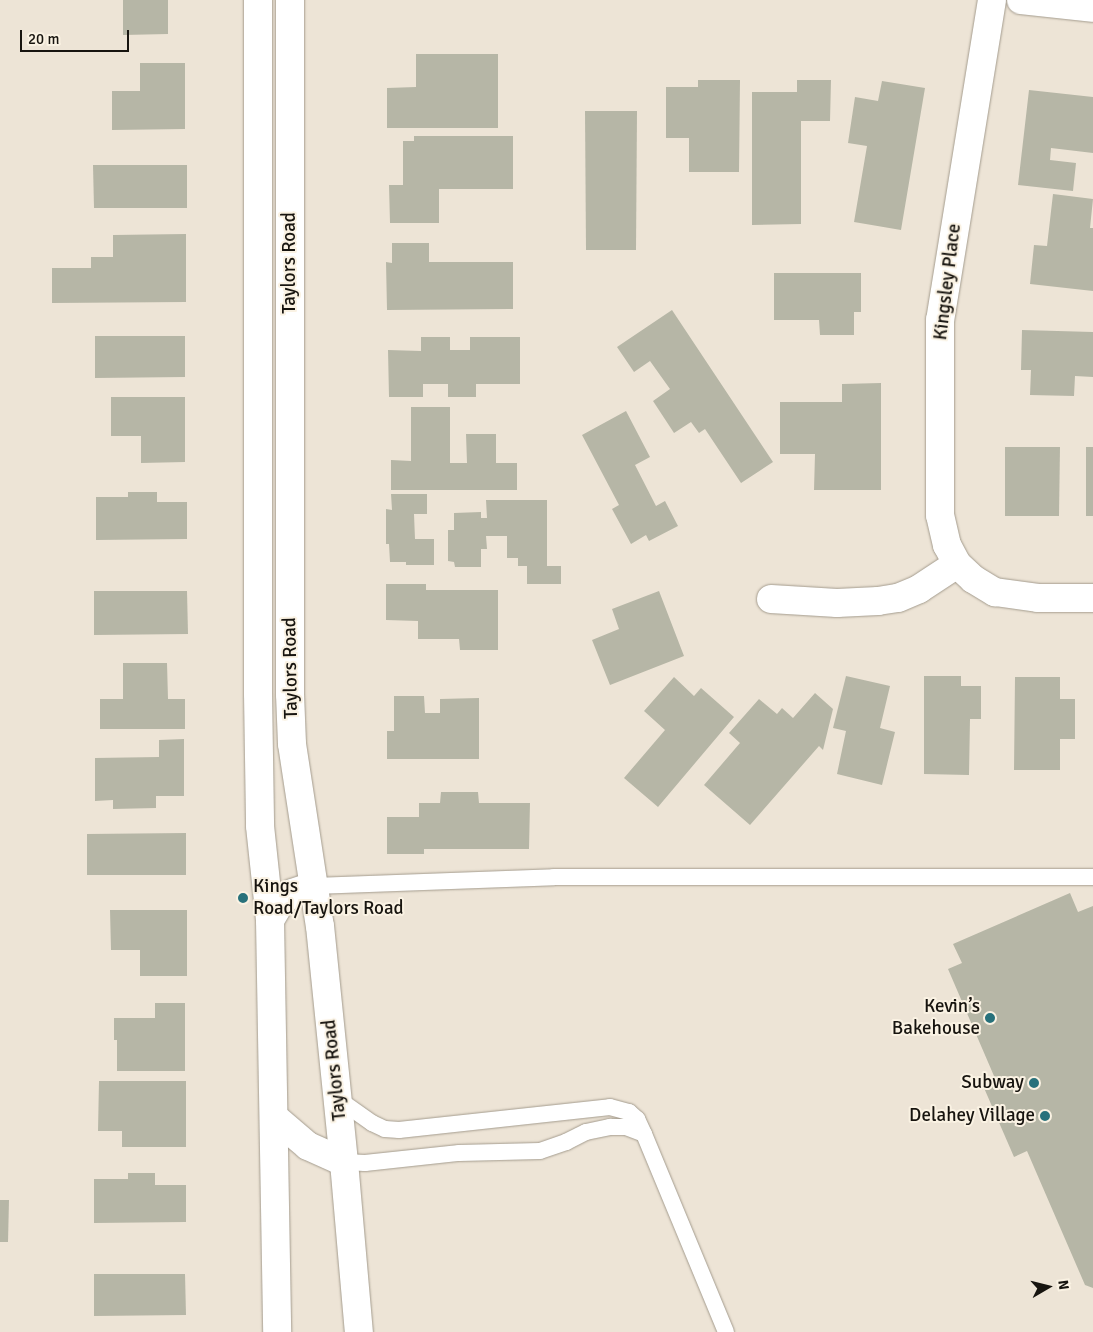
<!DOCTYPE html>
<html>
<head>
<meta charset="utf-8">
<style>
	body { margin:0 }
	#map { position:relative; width:1093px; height:1332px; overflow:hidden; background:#ede4d6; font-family:Signika,sans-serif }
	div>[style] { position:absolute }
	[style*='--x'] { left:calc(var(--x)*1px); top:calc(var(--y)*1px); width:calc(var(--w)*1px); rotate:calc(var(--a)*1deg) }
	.building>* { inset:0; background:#b6b6a6 }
	.roads { filter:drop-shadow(0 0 1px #a49c8e) drop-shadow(0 0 1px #a49c8e) }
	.service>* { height:16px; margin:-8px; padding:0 8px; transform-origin:8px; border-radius:8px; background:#fff }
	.minor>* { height:28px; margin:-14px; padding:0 14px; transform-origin:14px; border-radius:14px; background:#fff }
	.secondary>* { height:28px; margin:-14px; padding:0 14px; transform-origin:14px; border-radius:14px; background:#fff }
	.dots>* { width:14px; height:14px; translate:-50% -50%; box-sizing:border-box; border:2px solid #faf2e3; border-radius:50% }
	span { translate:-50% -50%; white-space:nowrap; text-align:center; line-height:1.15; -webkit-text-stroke:4px #faf2e3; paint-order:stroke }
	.street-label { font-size:19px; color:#17140f }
	.poi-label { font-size:19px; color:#17140f }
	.left { translate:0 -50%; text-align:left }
	.right { translate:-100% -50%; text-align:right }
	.north { position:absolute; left:1023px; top:1262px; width:50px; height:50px; -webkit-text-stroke:4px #faf2e3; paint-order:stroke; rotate:82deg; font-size:14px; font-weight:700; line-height:20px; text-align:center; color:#17140f }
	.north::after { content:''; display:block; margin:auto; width:18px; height:22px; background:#17140f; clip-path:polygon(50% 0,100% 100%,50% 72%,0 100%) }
	.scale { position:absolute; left:20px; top:30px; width:109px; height:22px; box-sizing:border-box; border:2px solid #17140f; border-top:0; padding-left:6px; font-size:15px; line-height:18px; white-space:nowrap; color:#17140f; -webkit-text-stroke:4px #faf2e3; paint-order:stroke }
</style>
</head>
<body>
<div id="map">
	<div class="building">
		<div style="clip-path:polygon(123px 0,168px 0,168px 34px,123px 35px)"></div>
		<div style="clip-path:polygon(416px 54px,498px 54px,498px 128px,387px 128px,387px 88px,416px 87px)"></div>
		<div style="clip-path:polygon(140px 63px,185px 63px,185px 129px,112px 130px,112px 91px,140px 91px)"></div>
		<div style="clip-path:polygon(698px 80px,740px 80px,739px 172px,689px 172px,689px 138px,666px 138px,666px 87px,698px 87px)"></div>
		<div style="clip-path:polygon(797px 80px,831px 80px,830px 121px,801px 121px,801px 224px,752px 225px,752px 92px,797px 92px)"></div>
		<div style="clip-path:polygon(882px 81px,925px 88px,901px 230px,854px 222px,867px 146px,848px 143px,855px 97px,878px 101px)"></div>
		<div style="clip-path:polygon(1029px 90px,1093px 97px,1093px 153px,1051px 148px,1050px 160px,1076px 163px,1073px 191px,1018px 185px)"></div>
		<div style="clip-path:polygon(585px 111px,637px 111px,636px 250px,586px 250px)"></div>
		<div style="clip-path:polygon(414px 136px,513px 136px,513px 189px,439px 189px,439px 223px,390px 223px,389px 185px,403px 185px,403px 141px,414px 141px)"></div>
		<div style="clip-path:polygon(93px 165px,187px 165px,187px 208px,94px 208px)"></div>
		<div style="clip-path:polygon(1053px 194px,1093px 199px,1090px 228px,1093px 228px,1093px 291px,1030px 284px,1034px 245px,1047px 246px)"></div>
		<div style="clip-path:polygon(186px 234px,186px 302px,52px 303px,52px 268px,91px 268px,91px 257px,113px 257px,113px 235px)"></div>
		<div style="clip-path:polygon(392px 243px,429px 243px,429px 262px,513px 262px,513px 309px,387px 310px,386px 262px,392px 263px)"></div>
		<div style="clip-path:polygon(774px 273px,861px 273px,861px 312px,854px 312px,854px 335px,820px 335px,819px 320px,774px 320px)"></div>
		<div style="clip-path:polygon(672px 310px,773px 462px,741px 483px,705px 429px,699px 433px,691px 422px,674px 433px,653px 401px,670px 389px,650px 361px,634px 372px,617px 347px)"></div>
		<div style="clip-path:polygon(1022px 330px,1093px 332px,1093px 377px,1075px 376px,1074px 396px,1030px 395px,1031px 370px,1021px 370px)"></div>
		<div style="clip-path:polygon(95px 336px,185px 336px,185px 377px,95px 378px)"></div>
		<div style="clip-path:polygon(421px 337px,450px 337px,450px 350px,470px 350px,470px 337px,520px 337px,520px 384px,476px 384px,476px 397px,448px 397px,448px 384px,423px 384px,423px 397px,389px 397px,388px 350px,421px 351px)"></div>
		<div style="clip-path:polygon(881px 383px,881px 490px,814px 490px,815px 454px,780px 454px,780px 402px,842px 402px,842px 384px)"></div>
		<div style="clip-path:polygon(111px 397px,185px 397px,185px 462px,141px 463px,141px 436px,111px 436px)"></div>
		<div style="clip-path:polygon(411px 407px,450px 407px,450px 463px,467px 463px,466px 434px,496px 434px,496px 463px,517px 463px,517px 490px,391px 490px,391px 460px,411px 461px)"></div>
		<div style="clip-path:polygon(626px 411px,650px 457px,635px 465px,656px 506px,665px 501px,678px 526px,649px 541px,646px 535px,631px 544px,612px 509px,619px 505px,582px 435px)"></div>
		<div style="clip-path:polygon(1005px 447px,1060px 447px,1059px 516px,1005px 516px)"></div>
		<div style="clip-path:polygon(1086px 447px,1093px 447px,1093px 516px,1086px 516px)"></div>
		<div style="clip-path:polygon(128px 492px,157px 492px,157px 502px,187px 502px,187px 539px,96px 540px,96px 497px,128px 497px)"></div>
		<div style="clip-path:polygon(391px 494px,427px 494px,427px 514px,414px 514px,415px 539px,434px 539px,434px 565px,406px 565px,406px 562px,390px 562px,389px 544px,386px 544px,386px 509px,392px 510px)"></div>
		<div style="clip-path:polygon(486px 500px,547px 500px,547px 566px,561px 566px,561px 584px,527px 584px,527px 566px,518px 566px,518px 558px,507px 558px,507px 536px,486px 536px,487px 549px,481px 549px,481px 567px,455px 567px,454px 562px,448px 561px,448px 530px,454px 530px,454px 513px,481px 512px,481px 518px,487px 518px)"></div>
		<div style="clip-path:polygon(386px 584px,426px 584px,426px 590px,498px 590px,498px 650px,460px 650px,459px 639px,418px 639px,418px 621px,386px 620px)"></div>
		<div style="clip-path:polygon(94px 591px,187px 591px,188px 634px,94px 635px)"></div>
		<div style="clip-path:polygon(659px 591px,684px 656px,610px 685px,592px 640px,619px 629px,612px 609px)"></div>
		<div style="clip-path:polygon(123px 663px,167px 663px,168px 699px,185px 699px,185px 729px,100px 729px,100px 699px,123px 699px)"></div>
		<div style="clip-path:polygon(846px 676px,890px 686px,880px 728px,895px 732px,882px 785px,837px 774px,846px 731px,833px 728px)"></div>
		<div style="clip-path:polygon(924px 676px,961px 676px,961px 686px,981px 686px,981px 719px,970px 719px,969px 775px,924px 774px)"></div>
		<div style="clip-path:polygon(674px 677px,694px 696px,701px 688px,734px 717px,658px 807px,624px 778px,665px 730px,644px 711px)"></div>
		<div style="clip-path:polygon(1015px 677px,1060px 677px,1060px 699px,1075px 699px,1075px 739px,1060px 739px,1060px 770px,1014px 770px)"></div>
		<div style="clip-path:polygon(815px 693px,833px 709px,823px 750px,819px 746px,750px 825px,704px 785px,740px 743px,729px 733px,759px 699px,777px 714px,782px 708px,793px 718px)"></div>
		<div style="clip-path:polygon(394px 696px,424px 696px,425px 713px,440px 713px,440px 699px,479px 698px,479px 759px,387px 759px,387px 731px,394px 731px)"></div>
		<div style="clip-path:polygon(184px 739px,184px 796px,156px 796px,156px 808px,113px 809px,113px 800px,95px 801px,95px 758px,159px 757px,159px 740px)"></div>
		<div style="clip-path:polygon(441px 792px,478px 792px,479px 803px,530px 803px,529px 849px,424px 849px,424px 854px,387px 854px,387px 817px,419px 817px,419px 803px,440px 803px)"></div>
		<div style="clip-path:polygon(186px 833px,186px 875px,87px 875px,87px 834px)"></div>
		<div style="clip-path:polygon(1070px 893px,1078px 912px,1093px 906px,1093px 1288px,1085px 1285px,1027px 1151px,1014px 1157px,981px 1081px,994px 1076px,948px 969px,962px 963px,953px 944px)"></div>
		<div style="clip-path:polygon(110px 910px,187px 910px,187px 976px,140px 976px,140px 950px,111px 950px)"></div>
		<div style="clip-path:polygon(155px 1003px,185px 1003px,185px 1071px,117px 1071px,117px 1040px,114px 1040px,114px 1018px,155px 1018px)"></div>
		<div style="clip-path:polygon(99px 1081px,186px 1081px,186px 1147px,122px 1147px,122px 1131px,98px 1131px)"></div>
		<div style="clip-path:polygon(128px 1173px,155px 1173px,155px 1185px,186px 1185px,186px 1222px,94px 1223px,94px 1179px,128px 1179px)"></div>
		<div style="clip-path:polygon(0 1200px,9px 1200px,8px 1242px,0 1242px)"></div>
		<div style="clip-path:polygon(94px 1274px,185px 1274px,186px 1315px,94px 1316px)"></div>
	</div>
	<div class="roads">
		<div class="service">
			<div style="--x:314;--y:886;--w:240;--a:-2.1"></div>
			<div style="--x:554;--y:877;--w:539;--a:0"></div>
			<div style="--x:338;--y:1099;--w:42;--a:35.2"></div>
			<div style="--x:372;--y:1123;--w:14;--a:25"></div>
			<div style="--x:385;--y:1129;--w:14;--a:4"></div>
			<div style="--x:399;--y:1130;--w:212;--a:-6.2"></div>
			<div style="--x:610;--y:1107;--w:20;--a:15"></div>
			<div style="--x:629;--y:1112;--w:11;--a:41"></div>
			<div style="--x:637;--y:1119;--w:17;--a:65"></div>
			<div style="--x:644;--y:1134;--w:214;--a:67.5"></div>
			<div style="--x:344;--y:1162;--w:21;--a:3"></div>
			<div style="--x:365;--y:1163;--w:95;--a:-6.1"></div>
			<div style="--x:459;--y:1153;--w:81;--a:-1.4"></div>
			<div style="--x:540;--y:1151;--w:28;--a:-19"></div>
			<div style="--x:566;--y:1142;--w:22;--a:-27"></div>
			<div style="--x:586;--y:1132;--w:25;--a:-12"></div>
			<div style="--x:610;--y:1127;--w:16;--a:0"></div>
			<div style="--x:626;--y:1127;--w:19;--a:21"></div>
		</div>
		<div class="minor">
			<div style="--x:992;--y:0;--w:324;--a:99.2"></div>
			<div style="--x:940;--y:320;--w:195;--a:90"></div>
			<div style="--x:940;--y:515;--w:31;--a:77"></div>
			<div style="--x:947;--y:545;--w:21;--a:62"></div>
			<div style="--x:957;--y:564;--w:22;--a:43"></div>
			<div style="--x:973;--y:579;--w:26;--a:31"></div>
			<div style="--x:995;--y:592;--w:43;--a:7.9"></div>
			<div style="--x:1038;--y:598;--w:55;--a:0"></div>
			<div style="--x:1021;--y:0;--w:72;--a:6.3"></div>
			<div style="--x:771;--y:599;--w:66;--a:3.5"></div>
			<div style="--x:837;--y:603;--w:41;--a:-2.8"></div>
			<div style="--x:878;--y:601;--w:20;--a:-9"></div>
			<div style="--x:898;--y:598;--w:23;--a:-23"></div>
			<div style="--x:919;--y:589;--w:45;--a:-33.3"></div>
		</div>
		<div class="secondary">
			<div style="--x:258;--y:0;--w:693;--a:90"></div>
			<div style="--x:258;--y:693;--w:133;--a:89.1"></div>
			<div style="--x:260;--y:826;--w:95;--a:83.9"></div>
			<div style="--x:270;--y:920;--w:412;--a:89"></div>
			<div style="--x:290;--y:0;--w:694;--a:90"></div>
			<div style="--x:290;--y:694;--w:50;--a:87.7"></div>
			<div style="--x:292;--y:744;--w:184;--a:81.3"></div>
			<div style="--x:320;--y:926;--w:237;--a:84.2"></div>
			<div style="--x:344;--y:1162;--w:171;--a:85"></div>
			<div style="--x:270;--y:920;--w:21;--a:-59"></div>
			<div style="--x:281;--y:902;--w:14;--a:-39"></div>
			<div style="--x:292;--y:893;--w:23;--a:-18"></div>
			<div style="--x:275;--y:1118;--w:43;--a:40.3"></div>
			<div style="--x:308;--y:1146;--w:39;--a:24"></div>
		</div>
	</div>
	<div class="dots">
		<div style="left:243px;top:898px;background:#28717b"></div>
		<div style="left:990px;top:1018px;background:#28717b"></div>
		<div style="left:1034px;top:1083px;background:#28717b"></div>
		<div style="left:1045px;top:1116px;background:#28717b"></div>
	</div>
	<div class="street-label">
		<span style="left:290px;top:263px;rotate:-90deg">Taylors Road</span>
		<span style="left:948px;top:282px;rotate:-83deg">Kingsley Place</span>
		<span style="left:291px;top:668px;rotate:-91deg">Taylors Road</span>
		<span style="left:335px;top:1070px;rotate:-96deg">Taylors Road</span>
	</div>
	<div class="poi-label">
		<span class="left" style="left:253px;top:898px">Kings<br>Road/Taylors Road</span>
		<span class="right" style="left:980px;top:1018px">Kevin’s<br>Bakehouse</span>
		<span class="right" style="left:1024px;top:1083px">Subway</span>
		<span class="right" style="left:1035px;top:1116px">Delahey Village</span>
	</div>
	<div class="north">N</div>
	<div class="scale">20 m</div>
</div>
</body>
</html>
